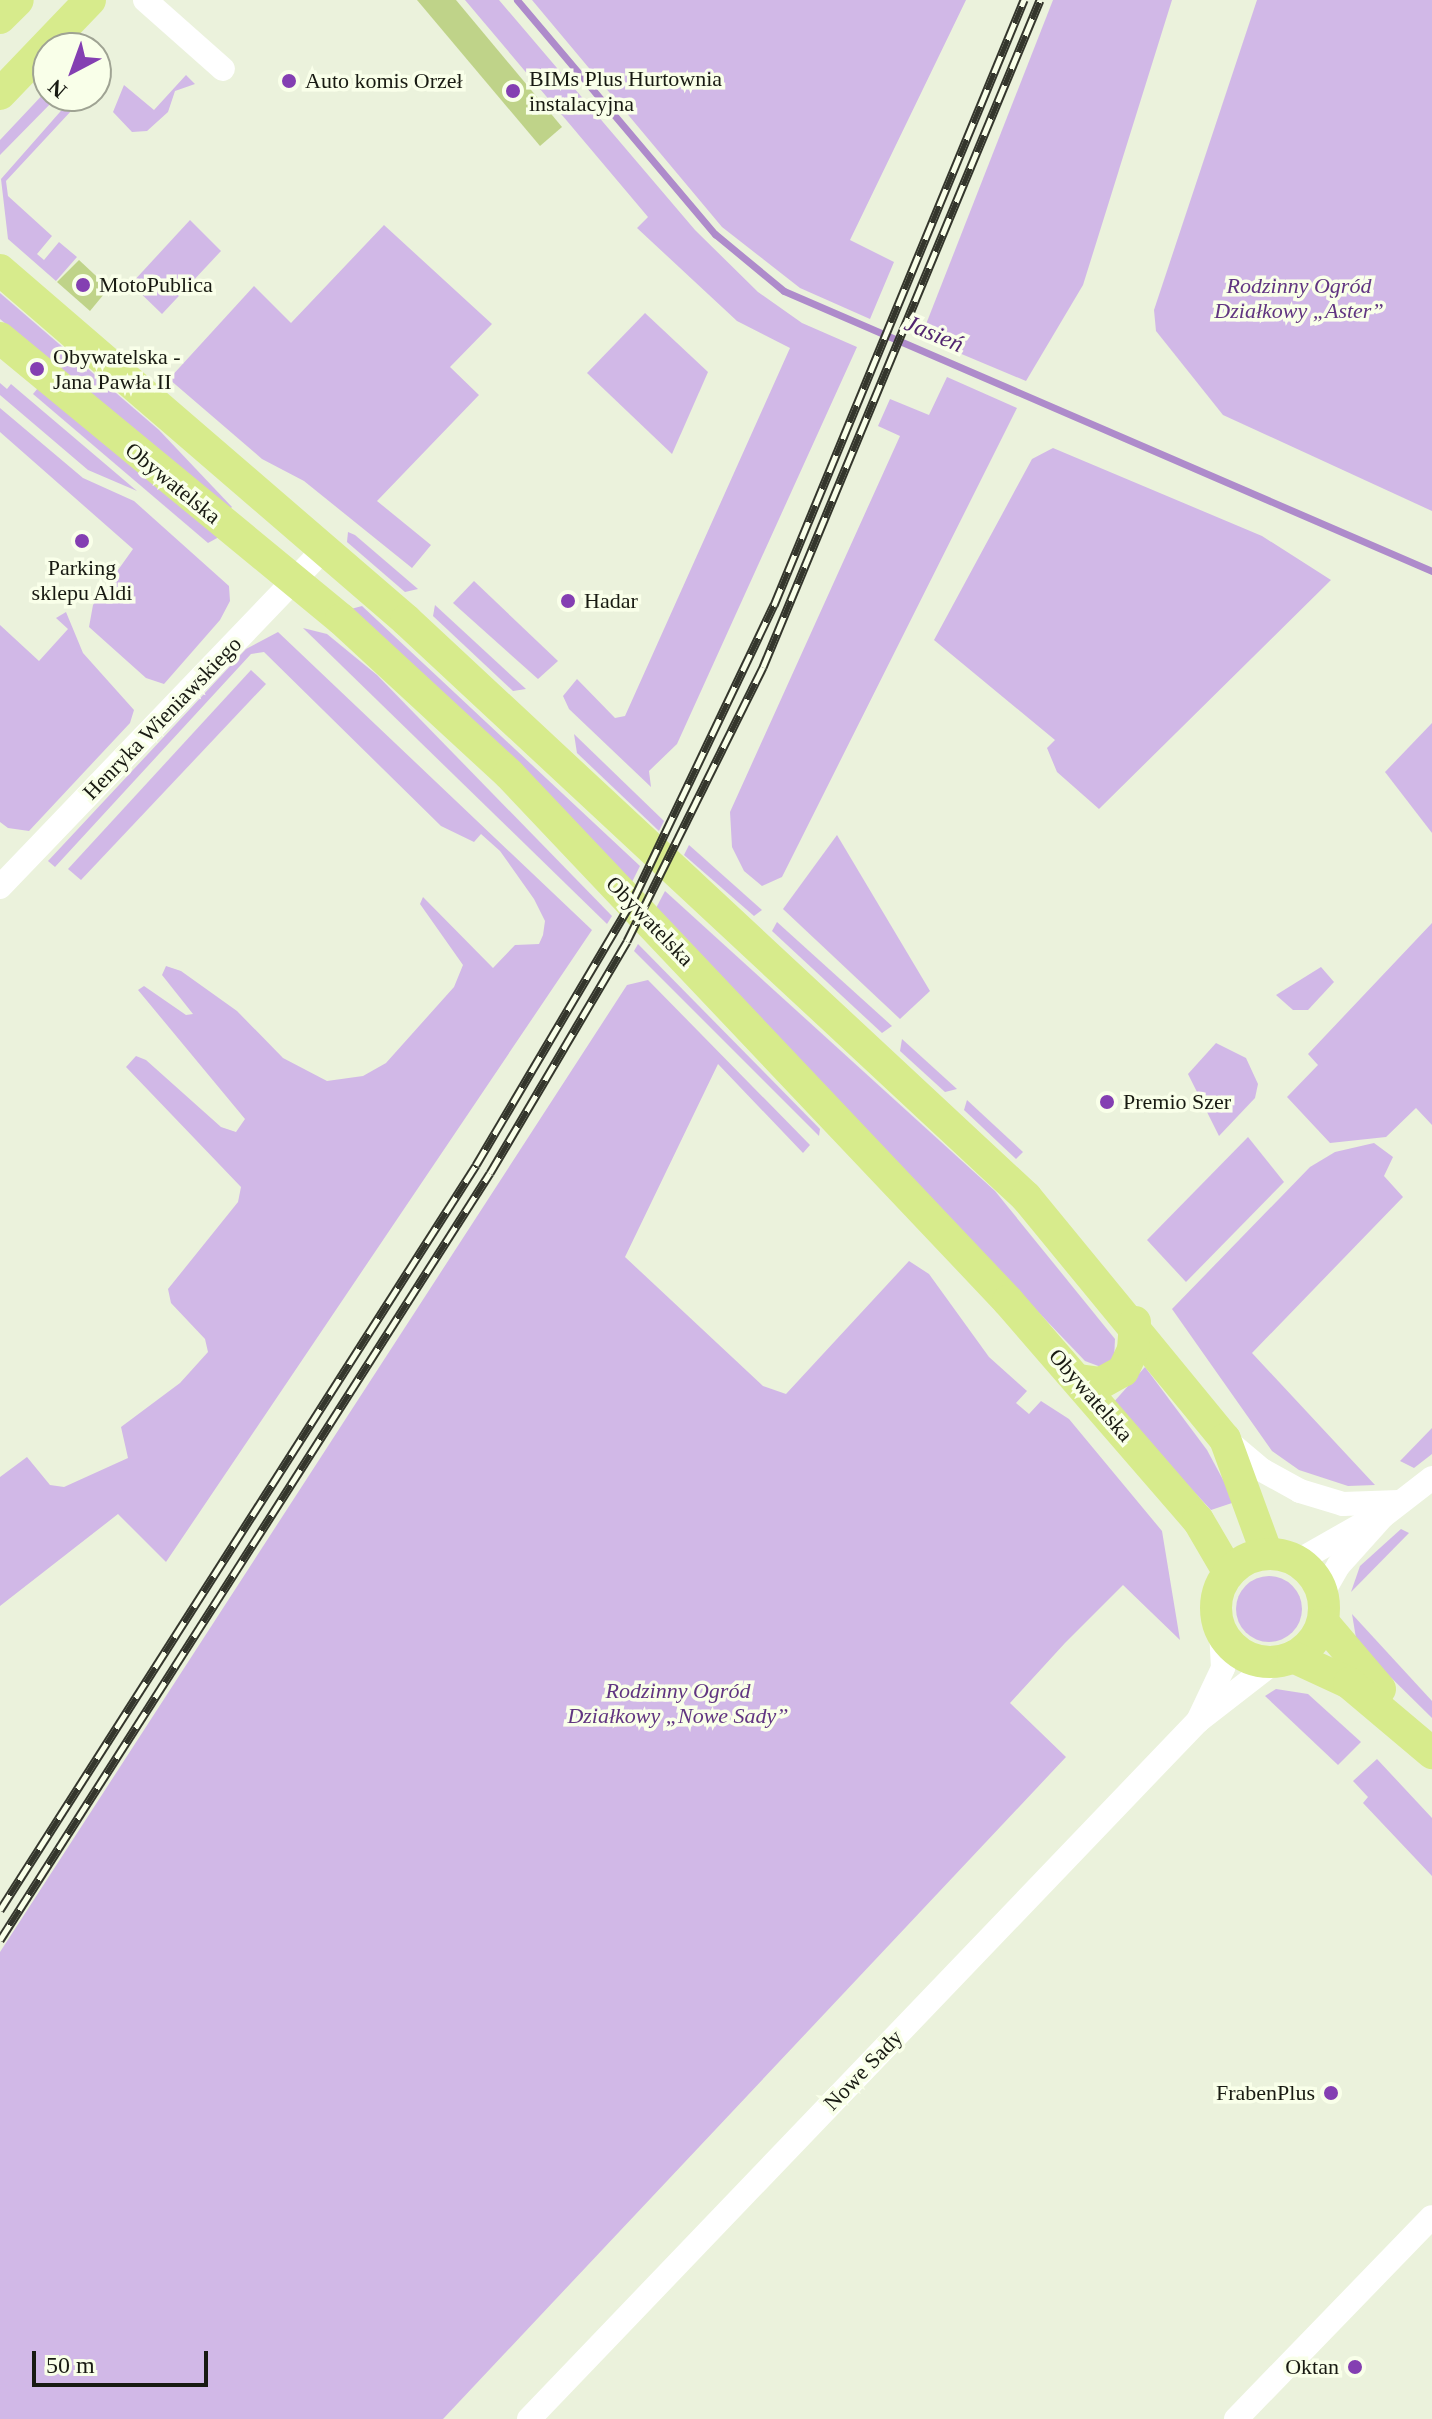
<!DOCTYPE html>
<html>
<head>
<meta charset="utf-8">
<style>
	body { margin:0 }
	#map { position:relative; width:1432px; height:2419px; overflow:hidden; background:#ebf2dc; font-family:Georgia,serif }
	div>[style] { position:absolute }
	[style*='--x'] { left:calc(var(--x)*1px); top:calc(var(--y)*1px); width:calc(var(--w)*1px); rotate:calc(var(--a)*1deg) }
	.green>* { inset:0; background:#d1b8e7 }
	.round { border-radius:50% }
	.stream>* { height:7px; margin:-3.5px; padding:0 3.5px; transform-origin:3.5px; border-radius:3.5px; background:#ae8bcb }
	.building>* { inset:0; background:#bfd389 }
	.minor>* { height:24px; margin:-12px; padding:0 12px; transform-origin:12px; border-radius:12px; background:#fff }
	.major>* { height:32px; margin:-16px; padding:0 16px; transform-origin:16px; border-radius:16px; background:#d7eb8c }
	.major>.ring { margin:-16px; padding:0; box-sizing:content-box; background:none; border:32px solid #d7eb8c; border-radius:50% }
	.rail>* { height:9px; margin-top:-4.5px; transform-origin:0; background:repeating-linear-gradient(90deg,#f9ffe9 0 18px,#34362c 0 36px); box-sizing:border-box; border-block:2px solid #34362c }
	.dots>* { width:22px; height:22px; translate:-50% -50%; box-sizing:border-box; border:4px solid #f9ffe9; border-radius:50% }
	span { translate:-50% -50%; white-space:nowrap; text-align:center; line-height:1.15; -webkit-text-stroke:7px #f9ffe9; paint-order:stroke }
	.poi-label { font-size:22px; color:#181a12 }
	.left { translate:0 -50%; text-align:left }
	.right { translate:-100% -50%; text-align:right }
	.park-label { font-size:22px; color:#613581; font-style:italic }
	.street-label { font-size:22px; color:#181a12 }
	.water-label { font-size:24px; color:#51246f; font-style:italic }
	.north { position:absolute; left:32px; top:32px; width:80px; height:80px; box-sizing:border-box; background:#f9ffe9; border:2px solid #9fa393; border-radius:50%; rotate:221deg; font-size:22px; font-weight:700; line-height:32px; text-align:center; color:#181a12 }
	.north::after { content:''; display:block; margin:auto; width:28px; height:36px; background:#843fb2; clip-path:polygon(50% 0,100% 100%,50% 72%,0 100%) }
	.scale { position:absolute; left:32px; top:2351px; width:176px; height:36px; box-sizing:border-box; border:4px solid #181a12; border-top:0; padding-left:10px; font-size:24px; line-height:28px; white-space:nowrap; color:#181a12; -webkit-text-stroke:6px #f9ffe9; paint-order:stroke }
</style>
</head>
<body>
<div id="map">
	<div class="green">
		<div style="clip-path:polygon(465px 0,499px 0,695px 230px,758px 292px,802px 323px,857px 347px,677px 744px,649px 771px,651px 787px,569px 709px,563px 696px,577px 679px,615px 718px,625px 716px,790px 348px,737px 321px,637px 228px,648px 217px)"></div>
		<div style="clip-path:polygon(532px 0,966px 0,850px 240px,894px 262px,870px 319px,800px 288px,722px 227px)"></div>
		<div style="clip-path:polygon(1053px 0,1172px 0,1083px 285px,1026px 381px,921px 337px)"></div>
		<div style="clip-path:polygon(1257px 0,1432px 0,1432px 511px,1223px 415px,1156px 331px,1154px 310px)"></div>
		<div style="clip-path:polygon(186px 75px,195px 84px,175px 91px,168px 112px,147px 131px,132px 132px,113px 112px,124px 85px,154px 110px)"></div>
		<div style="clip-path:polygon(48px 89px,48px 96px,58px 96px,0 155px,0 140px)"></div>
		<div style="clip-path:polygon(74px 96px,85px 96px,6px 181px,8px 196px,52px 236px,37px 254px,44px 260px,59px 242px,77px 257px,56px 281px,8px 239px,1px 179px)"></div>
		<div style="clip-path:polygon(190px 220px,221px 251px,162px 314px,131px 284px)"></div>
		<div style="clip-path:polygon(384px 225px,492px 324px,450px 367px,479px 395px,377px 501px,431px 545px,412px 568px,304px 481px,262px 459px,169px 379px,254px 286px,291px 323px)"></div>
		<div style="clip-path:polygon(0 293px,159px 430px,232px 507px,228px 511px,0 319px)"></div>
		<div style="clip-path:polygon(645px 313px,708px 372px,672px 454px,587px 373px)"></div>
		<div style="clip-path:polygon(947px 377px,1017px 408px,782px 877px,762px 886px,744px 871px,732px 847px,730px 812px,900px 436px,878px 426px,890px 399px,929px 415px)"></div>
		<div style="clip-path:polygon(0 383px,7px 389px,11px 384px,137px 491px,88px 470px,0 395px)"></div>
		<div style="clip-path:polygon(38px 388px,219px 537px,208px 543px,33px 394px)"></div>
		<div style="clip-path:polygon(0 408px,83px 478px,134px 501px,229px 586px,230px 601px,220px 620px,164px 684px,146px 678px,89px 627px,93px 605px,133px 549px,0 432px)"></div>
		<div style="clip-path:polygon(1053px 448px,1262px 536px,1331px 580px,1099px 809px,1057px 772px,1047px 748px,1055px 740px,934px 640px,1032px 459px)"></div>
		<div style="clip-path:polygon(348px 532px,355px 535px,418px 589px,405px 592px,347px 542px)"></div>
		<div style="clip-path:polygon(474px 581px,558px 661px,538px 679px,453px 603px)"></div>
		<div style="clip-path:polygon(435px 605px,526px 689px,513px 691px,433px 616px)"></div>
		<div style="clip-path:polygon(362px 606px,640px 866px,631px 884px,520px 766px,351px 609px)"></div>
		<div style="clip-path:polygon(66px 612px,83px 653px,134px 710px,130px 723px,29px 831px,8px 828px,0 822px,0 625px,39px 661px,68px 629px,56px 618px)"></div>
		<div style="clip-path:polygon(303px 628px,327px 634px,377px 675px,612px 916px,607px 924px)"></div>
		<div style="clip-path:polygon(278px 632px,592px 930px,166px 1562px,118px 1514px,0 1606px,0 1477px,27px 1457px,50px 1485px,64px 1487px,128px 1458px,121px 1427px,180px 1383px,208px 1352px,205px 1339px,171px 1303px,168px 1289px,238px 1202px,241px 1187px,126px 1067px,136px 1056px,146px 1060px,221px 1127px,236px 1132px,245px 1119px,138px 990px,144px 986px,186px 1015px,193px 1014px,162px 975px,166px 966px,181px 971px,237px 1011px,283px 1058px,327px 1081px,363px 1076px,386px 1063px,454px 987px,463px 965px,420px 904px,423px 897px,493px 968px,515px 945px,539px 944px,543px 935px,545px 921px,534px 899px,500px 851px,481px 834px,474px 842px,441px 826px,264px 652px,251px 654px,55px 867px,48px 861px,246px 649px)"></div>
		<div style="clip-path:polygon(251px 670px,266px 684px,81px 880px,68px 869px)"></div>
		<div style="clip-path:polygon(1432px 723px,1432px 833px,1385px 772px)"></div>
		<div style="clip-path:polygon(574px 734px,664px 821px,659px 831px,577px 753px)"></div>
		<div style="clip-path:polygon(837px 835px,930px 991px,900px 1019px,783px 909px)"></div>
		<div style="clip-path:polygon(689px 845px,762px 910px,754px 916px,684px 855px)"></div>
		<div style="clip-path:polygon(665px 891px,995px 1191px,1115px 1339px,1114px 1359px,1101px 1367px,1085px 1361px,655px 910px)"></div>
		<div style="clip-path:polygon(777px 922px,892px 1026px,882px 1033px,772px 931px)"></div>
		<div style="clip-path:polygon(1432px 923px,1432px 1125px,1416px 1108px,1386px 1137px,1330px 1143px,1287px 1097px,1318px 1065px,1308px 1054px)"></div>
		<div style="clip-path:polygon(638px 944px,820px 1129px,819px 1136px,634px 951px)"></div>
		<div style="clip-path:polygon(1321px 967px,1334px 982px,1308px 1010px,1293px 1010px,1276px 995px)"></div>
		<div style="clip-path:polygon(648px 980px,810px 1145px,803px 1153px,718px 1064px,625px 1257px,763px 1386px,786px 1394px,909px 1261px,929px 1274px,989px 1357px,1027px 1391px,1016px 1403px,1029px 1414px,1041px 1401px,1069px 1419px,1162px 1531px,1180px 1640px,1123px 1585px,1065px 1643px,1010px 1703px,1066px 1757px,443px 2419px,0 2419px,0 1952px,627px 985px)"></div>
		<div style="clip-path:polygon(902px 1039px,957px 1089px,945px 1092px,900px 1051px)"></div>
		<div style="clip-path:polygon(1216px 1043px,1246px 1058px,1258px 1084px,1255px 1098px,1219px 1136px,1188px 1074px)"></div>
		<div style="clip-path:polygon(967px 1100px,1023px 1152px,1016px 1159px,964px 1110px)"></div>
		<div style="clip-path:polygon(1248px 1137px,1284px 1182px,1186px 1282px,1147px 1240px)"></div>
		<div style="clip-path:polygon(1374px 1143px,1393px 1157px,1384px 1176px,1403px 1197px,1252px 1353px,1375px 1485px,1348px 1486px,1299px 1470px,1272px 1451px,1172px 1309px,1310px 1167px,1335px 1152px)"></div>
		<div style="clip-path:polygon(1145px 1367px,1207px 1450px,1235px 1502px,1211px 1510px,1112px 1404px)"></div>
		<div style="clip-path:polygon(1432px 1428px,1432px 1454px,1414px 1468px,1400px 1461px)"></div>
		<div style="clip-path:polygon(1401px 1529px,1409px 1533px,1351px 1592px,1360px 1566px)"></div>
		<div class="round" style="left:1236px;top:1576px;width:66px;height:66px"></div>
		<div style="clip-path:polygon(1352px 1614px,1432px 1701px,1432px 1718px,1357px 1644px)"></div>
		<div style="clip-path:polygon(1276px 1689px,1308px 1694px,1361px 1742px,1338px 1765px,1265px 1696px)"></div>
		<div style="clip-path:polygon(1377px 1759px,1432px 1818px,1432px 1876px,1363px 1803px,1368px 1797px,1353px 1781px)"></div>
	</div>
	<div class="stream">
		<div style="--x:517;--y:0;--w:307;--a:49.8"></div>
		<div style="--x:715;--y:234;--w:89;--a:39.6"></div>
		<div style="--x:784;--y:291;--w:706;--a:23.37"></div>
	</div>
	<div class="building">
		<div style="clip-path:polygon(417px 0,456px 0,562px 127px,540px 146px)"></div>
		<div style="clip-path:polygon(79px 260px,109px 288px,90px 311px,57px 282px)"></div>
	</div>
	<div class="minor">
		<div style="--x:145;--y:0;--w:104;--a:41.5"></div>
		<div style="--x:0;--y:887;--w:468;--a:-46.2"></div>
		<div style="--x:1225;--y:1439;--w:48;--a:40"></div>
		<div style="--x:1262;--y:1470;--w:43;--a:28.9"></div>
		<div style="--x:1300;--y:1491;--w:45;--a:16.8"></div>
		<div style="--x:1343;--y:1504;--w:56;--a:-2"></div>
		<div style="--x:1298;--y:1561;--w:83;--a:-29.7"></div>
		<div style="--x:1322;--y:1594;--w:34;--a:-60"></div>
		<div style="--x:1339;--y:1565;--w:66;--a:-48.1"></div>
		<div style="--x:1383;--y:1516;--w:62;--a:-37.8"></div>
		<div style="--x:1198;--y:1721;--w:59;--a:-64.7"></div>
		<div style="--x:1223;--y:1668;--w:36;--a:-93"></div>
		<div style="--x:529;--y:2419;--w:967;--a:-46.22"></div>
		<div style="--x:1198;--y:1721;--w:96;--a:-37.8"></div>
		<div style="--x:1236;--y:2419;--w:281;--a:-45.9"></div>
	</div>
	<div class="major">
		<div style="--x:0;--y:18;--w:25;--a:-45"></div>
		<div style="--x:0;--y:94;--w:130;--a:-46.2"></div>
		<div style="--x:0;--y:270;--w:536;--a:40.76"></div>
		<div style="--x:406;--y:620;--w:847;--a:42.94"></div>
		<div style="--x:1026;--y:1197;--w:313;--a:50.6"></div>
		<div style="--x:1225;--y:1439;--w:122;--a:69.9"></div>
		<div style="--x:0;--y:338;--w:442;--a:39.5"></div>
		<div style="--x:341;--y:619;--w:229;--a:42.7"></div>
		<div style="--x:509;--y:774;--w:726;--a:46.56"></div>
		<div style="--x:1008;--y:1301;--w:290;--a:49.1"></div>
		<div style="--x:1198;--y:1520;--w:61;--a:59.7"></div>
		<div style="--x:1079;--y:1380;--w:22;--a:8"></div>
		<div style="--x:1101;--y:1383;--w:25;--a:-29"></div>
		<div style="--x:1123;--y:1371;--w:23;--a:-65"></div>
		<div style="--x:1133;--y:1350;--w:28;--a:-86"></div>
		<div class="ring" style="left:1216px;top:1554px;width:76px;height:76px"></div>
		<div style="--x:1323;--y:1622;--w:88;--a:49.6"></div>
		<div style="--x:1293;--y:1657;--w:62;--a:24.9"></div>
		<div style="--x:1349;--y:1683;--w:109;--a:40.1"></div>
	</div>
	<div class="rail">
		<div style="--x:0;--y:1910;--w:884;--a:-57.42"></div>
		<div style="--x:476;--y:1165;--w:310;--a:-59.4"></div>
		<div style="--x:634;--y:898;--w:325;--a:-64.5"></div>
		<div style="--x:774;--y:605;--w:655;--a:-67.55"></div>
		<div style="--x:0;--y:1940;--w:910;--a:-57.43"></div>
		<div style="--x:490;--y:1173;--w:269;--a:-59.4"></div>
		<div style="--x:627;--y:941;--w:306;--a:-63.6"></div>
		<div style="--x:763;--y:667;--w:722;--a:-67.45"></div>
	</div>
	<div class="dots">
		<div style="left:289px;top:81px;background:#843fb2"></div>
		<div style="left:513px;top:91px;background:#843fb2"></div>
		<div style="left:83px;top:285px;background:#843fb2"></div>
		<div style="left:37px;top:369px;background:#843fb2"></div>
		<div style="left:82px;top:541px;background:#843fb2"></div>
		<div style="left:568px;top:601px;background:#843fb2"></div>
		<div style="left:1107px;top:1102px;background:#843fb2"></div>
		<div style="left:1331px;top:2093px;background:#843fb2"></div>
		<div style="left:1355px;top:2367px;background:#843fb2"></div>
	</div>
	<div class="poi-label">
		<span class="left" style="left:529px;top:91px">BIMs Plus Hurtownia<br>instalacyjna</span>
		<span class="left" style="left:305px;top:81px">Auto komis Orzeł</span>
		<span class="left" style="left:99px;top:285px">MotoPublica</span>
		<span class="left" style="left:53px;top:369px">Obywatelska -<br>Jana Pawła II</span>
		<span style="left:82px;top:580px">Parking<br>sklepu Aldi</span>
		<span class="left" style="left:584px;top:601px">Hadar</span>
		<span class="left" style="left:1123px;top:1102px">Premio Szer</span>
		<span class="right" style="left:1315px;top:2093px">FrabenPlus</span>
		<span class="right" style="left:1339px;top:2367px">Oktan</span>
	</div>
	<div class="park-label">
		<span style="left:1299px;top:298px">Rodzinny Ogród<br>Działkowy „Aster”</span>
		<span style="left:678px;top:1703px">Rodzinny Ogród<br>Działkowy „Nowe Sady”</span>
	</div>
	<div class="street-label">
		<span style="left:173px;top:483px;rotate:39deg">Obywatelska</span>
		<span style="left:162px;top:718px;rotate:-46deg">Henryka Wieniawskiego</span>
		<span style="left:650px;top:921px;rotate:46deg">Obywatelska</span>
		<span style="left:1091px;top:1395px;rotate:49deg">Obywatelska</span>
		<span style="left:863px;top:2070px;rotate:-46deg">Nowe Sady</span>
	</div>
	<div class="water-label">
		<span style="left:934px;top:334px;rotate:23deg">Jasień</span>
	</div>
	<div class="north">N</div>
	<div class="scale">50 m</div>
</div>
</body>
</html>
